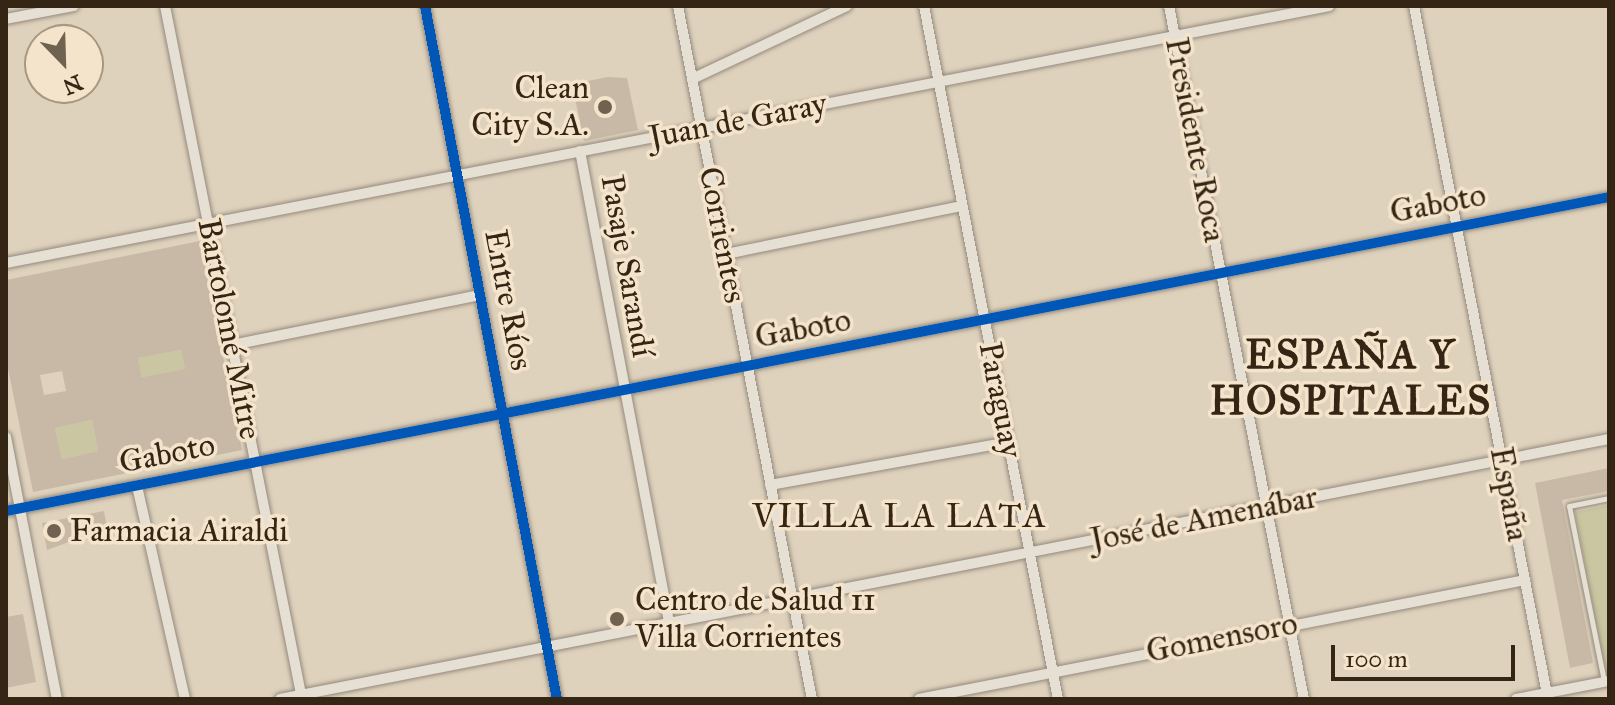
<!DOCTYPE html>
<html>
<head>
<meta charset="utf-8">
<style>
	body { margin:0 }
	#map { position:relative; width:1615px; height:705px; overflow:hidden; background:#dfd2bd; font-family:"IM FELL Great Primer",serif }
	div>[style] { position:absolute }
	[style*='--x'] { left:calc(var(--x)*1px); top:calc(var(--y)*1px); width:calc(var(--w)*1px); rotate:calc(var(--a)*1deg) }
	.green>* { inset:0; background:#cac6a1 }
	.building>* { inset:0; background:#c8b9a7 }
	.roads { filter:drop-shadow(0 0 2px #948a7d) drop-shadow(0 0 2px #948a7d) }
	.service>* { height:5px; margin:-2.5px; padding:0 2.5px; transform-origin:2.5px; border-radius:2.5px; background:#e5dfd4 }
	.minor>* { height:10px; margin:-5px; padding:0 5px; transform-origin:5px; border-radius:5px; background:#e5dfd4 }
	.cycleway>* { height:10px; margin:-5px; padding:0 5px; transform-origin:5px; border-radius:5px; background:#0057b8 }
	.dots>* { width:22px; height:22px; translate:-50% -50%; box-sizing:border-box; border:4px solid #f3e4cb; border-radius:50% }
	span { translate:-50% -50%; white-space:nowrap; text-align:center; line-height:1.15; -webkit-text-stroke:7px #f3e4cb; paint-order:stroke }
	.poi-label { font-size:32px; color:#352515 }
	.right { translate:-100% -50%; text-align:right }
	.left { translate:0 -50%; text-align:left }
	.street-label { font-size:32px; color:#352515 }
	.neighbourhood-label { font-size:34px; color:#352515; letter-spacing:2px }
	.district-label { font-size:40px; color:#352515; font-weight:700; letter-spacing:2px }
	.frame { position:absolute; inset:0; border:8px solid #352515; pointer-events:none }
	.north { position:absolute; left:24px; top:24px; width:80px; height:80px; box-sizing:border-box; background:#f3e4cb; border:2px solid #a79882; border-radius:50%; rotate:157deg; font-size:22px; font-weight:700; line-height:32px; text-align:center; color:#352515 }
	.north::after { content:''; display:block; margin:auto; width:28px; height:36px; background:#706250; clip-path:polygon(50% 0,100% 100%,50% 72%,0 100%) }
	.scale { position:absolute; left:1331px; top:645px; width:184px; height:36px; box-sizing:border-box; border:4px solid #352515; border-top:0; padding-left:10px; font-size:24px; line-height:28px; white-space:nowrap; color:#352515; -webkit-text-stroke:6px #f3e4cb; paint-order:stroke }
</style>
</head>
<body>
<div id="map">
	<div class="green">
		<div style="clip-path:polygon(181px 350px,185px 369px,142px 377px,138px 358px)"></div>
		<div style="clip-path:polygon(92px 420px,98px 451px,62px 459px,55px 428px)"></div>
		<div style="clip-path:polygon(1609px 505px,1609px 674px,1606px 675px,1575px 512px)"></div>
	</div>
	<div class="building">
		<div style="clip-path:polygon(608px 77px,627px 78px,638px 130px,584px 141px,572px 84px)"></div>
		<div style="clip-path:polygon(evenodd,200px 241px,242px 450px,33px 492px,6px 359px,6px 280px,200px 241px,181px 350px,185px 369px,142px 377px,138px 358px,181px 350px,200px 241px,62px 371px,66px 391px,44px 395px,40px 375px,62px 371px,200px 241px,92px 420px,98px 451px,62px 459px,55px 428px,92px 420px)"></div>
		<div style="clip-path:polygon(1609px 468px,1609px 491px,1562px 500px,1593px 663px,1570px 668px,1535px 483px)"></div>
		<div style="clip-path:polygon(104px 511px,109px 538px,90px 542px,88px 535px,47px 550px,42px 523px)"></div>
		<div style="clip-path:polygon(23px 614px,36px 682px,6px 688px,6px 617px)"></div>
	</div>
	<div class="roads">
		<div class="service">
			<div style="--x:1604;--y:681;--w:178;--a:-101.3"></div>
			<div style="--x:1569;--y:506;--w:41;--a:-11.3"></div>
		</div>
		<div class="minor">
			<div style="--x:165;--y:6;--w:706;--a:78.82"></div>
			<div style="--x:425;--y:6;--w:705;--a:79.22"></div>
			<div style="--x:678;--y:6;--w:706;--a:79.06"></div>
			<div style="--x:924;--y:6;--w:706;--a:79.06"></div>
			<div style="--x:1169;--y:6;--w:706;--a:78.98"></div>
			<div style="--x:1414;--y:6;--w:706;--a:79.06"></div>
			<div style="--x:6;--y:19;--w:69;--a:-10.8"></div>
			<div style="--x:692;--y:79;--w:171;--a:-25.2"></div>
			<div style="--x:580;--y:151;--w:481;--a:79.3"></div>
			<div style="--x:726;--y:254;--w:241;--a:-11.5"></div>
			<div style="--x:6;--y:263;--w:1348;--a:-10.99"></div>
			<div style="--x:232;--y:345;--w:253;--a:-11.4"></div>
			<div style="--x:6;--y:437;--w:267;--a:79"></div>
			<div style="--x:770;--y:485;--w:242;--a:-10.2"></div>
			<div style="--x:137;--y:486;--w:218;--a:77.3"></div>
			<div style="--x:6;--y:511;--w:1633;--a:-11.08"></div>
			<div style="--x:280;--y:699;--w:1354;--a:-11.07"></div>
			<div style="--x:919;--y:699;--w:618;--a:-11.11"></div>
			<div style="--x:1516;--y:699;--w:95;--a:-11"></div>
		</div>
	</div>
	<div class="cycleway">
		<div style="--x:425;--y:6;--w:705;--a:79.22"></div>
		<div style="--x:6;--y:511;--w:1633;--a:-11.08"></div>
	</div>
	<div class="dots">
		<div style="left:605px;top:107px;background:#706250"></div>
		<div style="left:54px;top:531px;background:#706250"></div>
		<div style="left:617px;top:619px;background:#706250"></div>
	</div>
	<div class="poi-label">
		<span class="right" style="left:589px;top:107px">Clean<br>City S.A.</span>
		<span class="left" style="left:70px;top:531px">Farmacia Airaldi</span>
		<span class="left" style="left:635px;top:619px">Centro de Salud 11<br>Villa Corrientes</span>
	</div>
	<div class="street-label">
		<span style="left:738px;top:121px;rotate:-11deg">Juan de Garay</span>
		<span style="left:1195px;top:140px;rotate:79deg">Presidente Roca</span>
		<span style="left:1438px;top:204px;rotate:-11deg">Gaboto</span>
		<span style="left:722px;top:235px;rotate:79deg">Corrientes</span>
		<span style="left:627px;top:266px;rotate:80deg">Pasaje Sarandí</span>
		<span style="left:508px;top:300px;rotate:79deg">Entre Ríos</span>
		<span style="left:229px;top:329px;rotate:79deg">Bartolomé Mitre</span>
		<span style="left:803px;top:329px;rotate:-11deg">Gaboto</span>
		<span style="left:1000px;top:400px;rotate:79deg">Paraguay</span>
		<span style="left:167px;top:454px;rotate:-11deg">Gaboto</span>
		<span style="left:1509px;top:494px;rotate:79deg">España</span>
		<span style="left:1204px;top:519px;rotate:-11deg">José de Amenábar</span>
		<span style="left:1222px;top:638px;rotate:-11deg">Gomensoro</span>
	</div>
	<div class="neighbourhood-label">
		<span style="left:900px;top:516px">VILLA LA LATA</span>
	</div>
	<div class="district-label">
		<span style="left:1351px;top:378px">ESPAÑA Y<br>HOSPITALES</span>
	</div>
	<div class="frame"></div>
	<div class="north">N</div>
	<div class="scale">100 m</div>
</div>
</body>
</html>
